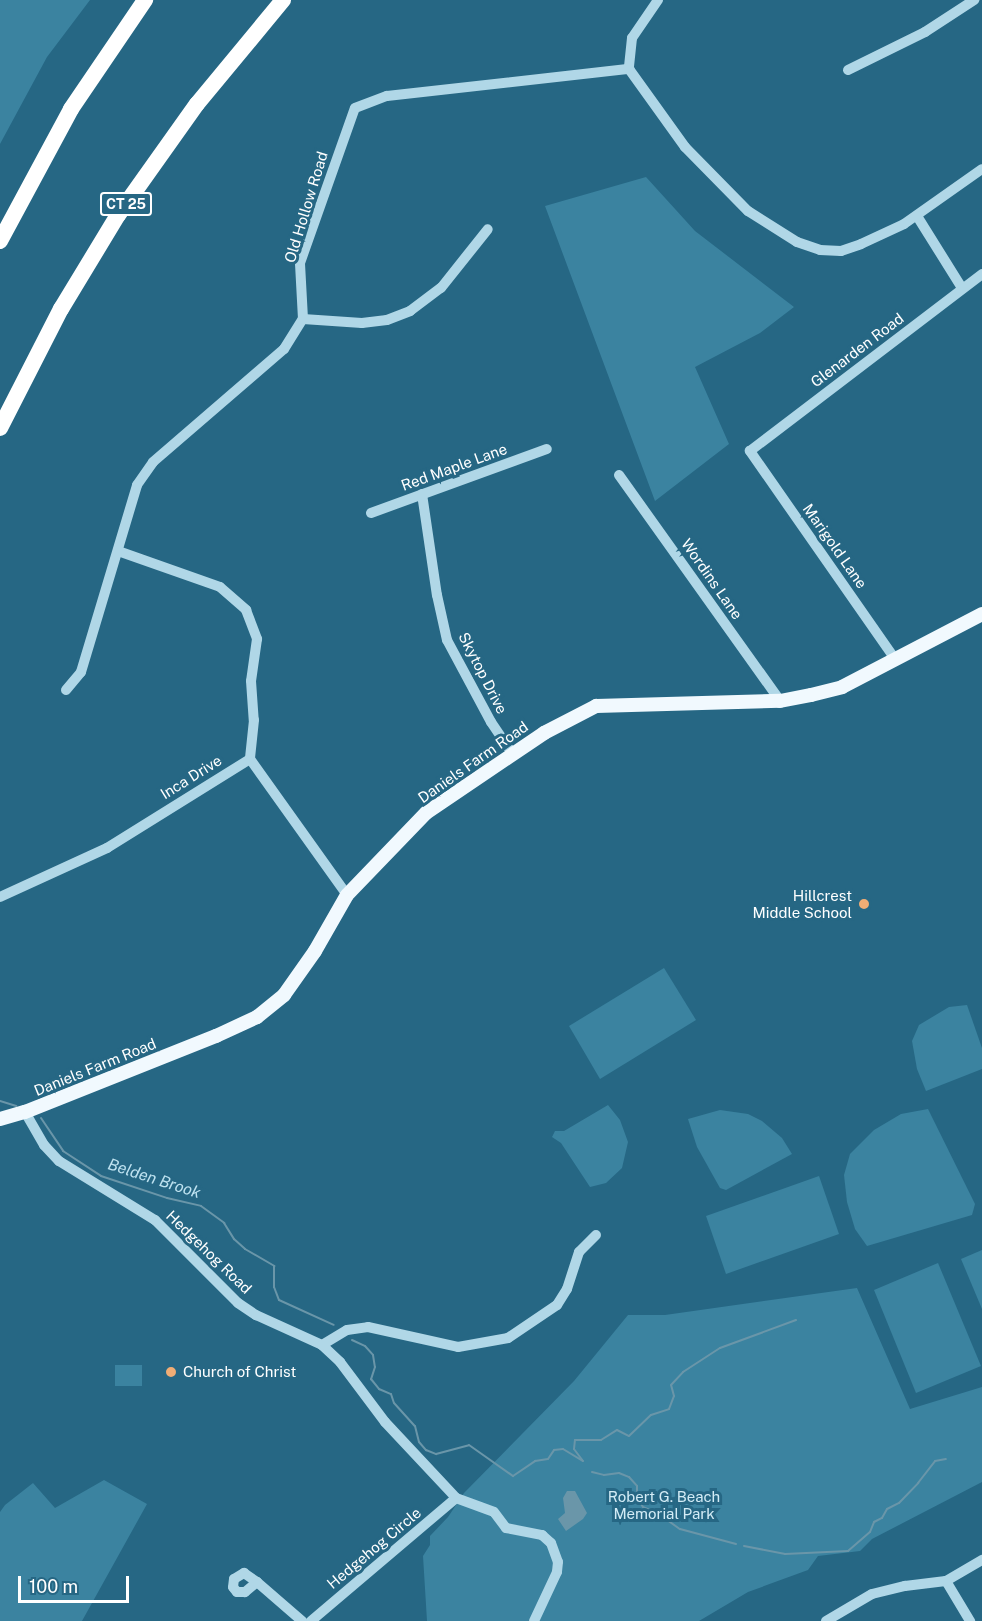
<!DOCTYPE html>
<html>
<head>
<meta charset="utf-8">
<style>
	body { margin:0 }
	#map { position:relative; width:982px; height:1621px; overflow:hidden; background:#266784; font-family:"Public Sans",sans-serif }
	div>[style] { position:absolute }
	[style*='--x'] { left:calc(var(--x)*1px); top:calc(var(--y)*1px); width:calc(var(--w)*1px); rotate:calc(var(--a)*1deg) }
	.green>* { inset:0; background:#3b83a0 }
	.water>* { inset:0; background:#6a96a9 }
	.stream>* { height:2px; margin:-1px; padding:0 1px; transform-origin:1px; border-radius:1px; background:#6a96a9 }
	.minor>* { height:10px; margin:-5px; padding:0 5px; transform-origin:5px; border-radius:5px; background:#b0d7e7 }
	.major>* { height:14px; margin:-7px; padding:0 7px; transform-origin:7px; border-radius:7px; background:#f1f9fe }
	.highway>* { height:16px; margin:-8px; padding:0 8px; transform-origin:8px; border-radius:8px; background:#fff }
	.dots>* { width:16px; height:16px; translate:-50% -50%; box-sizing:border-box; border:3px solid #266784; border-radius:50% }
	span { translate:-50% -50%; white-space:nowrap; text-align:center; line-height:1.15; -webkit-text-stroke:6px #266784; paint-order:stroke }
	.shield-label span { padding:2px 4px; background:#266784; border:2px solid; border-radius:4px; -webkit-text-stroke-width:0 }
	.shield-label { font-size:14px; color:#fff; font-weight:700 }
	.street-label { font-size:15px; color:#fff }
	.poi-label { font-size:15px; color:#fff }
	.right { translate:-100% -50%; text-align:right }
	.left { translate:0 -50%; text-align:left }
	.park-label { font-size:15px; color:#d3ecf6 }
	.water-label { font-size:16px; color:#bee2f0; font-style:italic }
	.scale { position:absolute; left:18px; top:1576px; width:111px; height:27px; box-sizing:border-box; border:3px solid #fff; border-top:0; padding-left:8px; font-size:18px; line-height:21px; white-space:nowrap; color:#fff; -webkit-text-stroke:4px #266784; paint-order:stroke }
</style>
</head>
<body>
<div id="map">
	<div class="green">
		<div style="clip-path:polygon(0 0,90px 0,47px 57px,0 144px)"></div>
		<div style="clip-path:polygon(646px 177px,695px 231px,794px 307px,760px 333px,695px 367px,729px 444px,655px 501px,545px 206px)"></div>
		<div style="clip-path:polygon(664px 968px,696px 1020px,600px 1079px,569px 1026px)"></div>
		<div style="clip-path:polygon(967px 1005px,982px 1048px,982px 1069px,926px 1091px,917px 1069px,912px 1041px,919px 1025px,949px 1007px)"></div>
		<div style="clip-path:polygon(608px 1105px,620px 1120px,628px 1142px,622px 1168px,606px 1183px,590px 1187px,561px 1143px,552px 1137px,555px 1131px,564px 1131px)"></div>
		<div style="clip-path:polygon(928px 1109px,975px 1204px,972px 1215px,867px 1246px,855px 1229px,847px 1202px,844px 1175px,850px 1154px,874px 1130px,901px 1114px)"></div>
		<div style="clip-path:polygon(720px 1110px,748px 1114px,762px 1121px,782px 1138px,792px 1154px,726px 1190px,720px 1188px,697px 1147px,688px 1119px)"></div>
		<div style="clip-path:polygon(819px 1176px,839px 1234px,726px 1274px,706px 1216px)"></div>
		<div style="clip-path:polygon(982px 1250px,982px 1309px,961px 1259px)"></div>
		<div style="clip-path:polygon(938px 1263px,981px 1366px,916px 1393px,874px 1290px)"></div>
		<div style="clip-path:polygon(857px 1288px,910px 1409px,982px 1387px,982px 1482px,872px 1539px,860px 1551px,818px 1556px,808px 1570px,748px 1592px,699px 1621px,427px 1621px,423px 1556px,430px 1545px,430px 1536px,448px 1517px,464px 1493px,574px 1381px,628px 1315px,665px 1315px)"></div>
		<div style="clip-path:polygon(115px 1365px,142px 1365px,142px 1386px,115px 1386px)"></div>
		<div style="clip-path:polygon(104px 1480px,147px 1504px,82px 1621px,0 1621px,0 1512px,5px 1505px,33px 1483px,55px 1508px)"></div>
	</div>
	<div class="water">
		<div style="clip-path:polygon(567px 1491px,575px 1491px,587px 1513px,583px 1519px,566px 1531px,558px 1519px,565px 1513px,563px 1498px)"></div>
	</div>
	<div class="stream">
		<div style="--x:0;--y:1101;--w:17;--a:17"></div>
		<div style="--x:41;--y:1118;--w:40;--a:56"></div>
		<div style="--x:63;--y:1151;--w:45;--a:33.3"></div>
		<div style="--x:101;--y:1176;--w:70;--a:18.4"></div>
		<div style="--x:167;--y:1198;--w:35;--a:13"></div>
		<div style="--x:201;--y:1206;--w:29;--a:36"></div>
		<div style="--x:224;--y:1223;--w:19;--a:58"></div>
		<div style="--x:234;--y:1239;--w:15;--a:42"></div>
		<div style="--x:245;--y:1249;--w:34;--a:30"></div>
		<div style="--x:274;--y:1266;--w:21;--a:90"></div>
		<div style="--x:274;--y:1287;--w:14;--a:69"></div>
		<div style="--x:279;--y:1300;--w:60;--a:24.4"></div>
		<div style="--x:352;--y:1340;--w:14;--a:25"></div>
		<div style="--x:365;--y:1346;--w:12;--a:48"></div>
		<div style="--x:373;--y:1355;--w:12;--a:81"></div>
		<div style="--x:375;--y:1367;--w:13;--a:108"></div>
		<div style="--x:371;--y:1379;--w:13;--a:51"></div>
		<div style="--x:379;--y:1389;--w:13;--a:23"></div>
		<div style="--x:391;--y:1394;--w:9;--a:72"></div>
		<div style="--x:394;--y:1403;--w:31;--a:48"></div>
		<div style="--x:415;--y:1426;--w:16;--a:76"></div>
		<div style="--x:419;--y:1442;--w:11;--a:49"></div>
		<div style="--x:426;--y:1450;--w:11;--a:22"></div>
		<div style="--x:436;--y:1454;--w:34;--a:-15"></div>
		<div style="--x:469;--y:1445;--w:54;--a:35.2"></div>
		<div style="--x:513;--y:1476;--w:27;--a:-34"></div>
		<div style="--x:535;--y:1461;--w:13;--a:-9"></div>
		<div style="--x:548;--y:1459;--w:11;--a:-56"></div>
		<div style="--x:554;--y:1450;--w:9;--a:-6"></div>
		<div style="--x:563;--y:1449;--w:23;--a:31"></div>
		<div style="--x:583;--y:1461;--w:15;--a:-127"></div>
		<div style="--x:574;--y:1449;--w:9;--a:-84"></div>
		<div style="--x:575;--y:1440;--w:26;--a:0"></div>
		<div style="--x:601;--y:1440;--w:19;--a:-32"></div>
		<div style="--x:617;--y:1430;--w:13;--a:27"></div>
		<div style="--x:629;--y:1436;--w:30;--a:-44"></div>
		<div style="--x:651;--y:1415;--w:19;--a:-18"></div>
		<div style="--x:669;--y:1409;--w:14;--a:-69"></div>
		<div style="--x:674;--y:1396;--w:11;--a:-105"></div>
		<div style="--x:671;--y:1385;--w:18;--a:-47"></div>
		<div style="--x:683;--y:1372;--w:44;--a:-33"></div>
		<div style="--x:720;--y:1348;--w:81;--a:-20.2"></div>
		<div style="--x:592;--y:1472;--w:12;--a:14"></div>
		<div style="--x:604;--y:1475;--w:15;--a:-8"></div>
		<div style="--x:619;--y:1473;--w:11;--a:22"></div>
		<div style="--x:629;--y:1477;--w:12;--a:48"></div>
		<div style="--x:637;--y:1486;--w:12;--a:90"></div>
		<div style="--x:637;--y:1498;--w:11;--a:56"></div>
		<div style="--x:643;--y:1507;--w:17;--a:24"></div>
		<div style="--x:659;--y:1514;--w:26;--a:36"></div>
		<div style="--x:680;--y:1529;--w:58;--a:15"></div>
		<div style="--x:744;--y:1546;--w:42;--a:11"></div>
		<div style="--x:785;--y:1554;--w:63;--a:-2.7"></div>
		<div style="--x:848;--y:1551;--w:29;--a:-41"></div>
		<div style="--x:870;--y:1532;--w:11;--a:-68"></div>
		<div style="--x:874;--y:1522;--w:9;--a:-27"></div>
		<div style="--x:882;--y:1518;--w:10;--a:-61"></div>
		<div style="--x:887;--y:1509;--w:13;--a:-27"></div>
		<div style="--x:899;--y:1503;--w:28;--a:-46"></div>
		<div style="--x:918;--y:1483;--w:28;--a:-52"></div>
		<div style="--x:935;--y:1461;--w:11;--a:-10"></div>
	</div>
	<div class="minor">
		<div style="--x:658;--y:0;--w:46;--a:124.4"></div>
		<div style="--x:632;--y:38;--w:31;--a:96"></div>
		<div style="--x:629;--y:69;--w:96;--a:54.3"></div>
		<div style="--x:685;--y:147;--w:90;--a:45.5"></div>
		<div style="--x:748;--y:211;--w:58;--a:32.3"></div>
		<div style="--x:797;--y:242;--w:24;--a:19"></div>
		<div style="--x:820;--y:250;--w:21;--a:3"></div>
		<div style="--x:841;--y:251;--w:21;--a:-19"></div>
		<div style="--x:861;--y:244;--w:47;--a:-24.9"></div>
		<div style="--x:904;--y:224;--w:95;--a:-35.2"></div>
		<div style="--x:848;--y:70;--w:86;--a:-26.3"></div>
		<div style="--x:925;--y:32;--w:59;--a:-33.1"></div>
		<div style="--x:917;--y:216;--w:85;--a:58"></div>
		<div style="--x:303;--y:319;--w:59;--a:3.9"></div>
		<div style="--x:362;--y:323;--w:25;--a:-7"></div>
		<div style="--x:387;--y:320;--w:25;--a:-21"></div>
		<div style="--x:410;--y:311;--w:39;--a:-37"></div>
		<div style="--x:441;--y:288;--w:75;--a:-51.5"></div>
		<div style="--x:619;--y:475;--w:277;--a:54.5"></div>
		<div style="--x:422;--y:494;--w:102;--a:81.6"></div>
		<div style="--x:437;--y:595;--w:46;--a:77.5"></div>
		<div style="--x:447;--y:640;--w:93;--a:61.8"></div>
		<div style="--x:491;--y:722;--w:37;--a:56"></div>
		<div style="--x:371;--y:513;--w:187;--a:-20"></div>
		<div style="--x:118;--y:551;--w:108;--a:19.4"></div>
		<div style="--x:220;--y:587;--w:35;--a:41"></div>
		<div style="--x:246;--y:610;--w:31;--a:69"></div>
		<div style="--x:257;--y:639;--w:42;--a:98.1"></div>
		<div style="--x:251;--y:681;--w:39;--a:86"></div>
		<div style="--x:254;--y:720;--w:39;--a:96"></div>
		<div style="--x:895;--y:659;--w:254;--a:-124.9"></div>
		<div style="--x:750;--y:451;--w:292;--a:-37.3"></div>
		<div style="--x:66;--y:690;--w:23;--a:-50"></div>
		<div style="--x:81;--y:672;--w:195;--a:-73.3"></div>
		<div style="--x:137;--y:485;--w:28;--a:-55"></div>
		<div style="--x:153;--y:462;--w:173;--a:-40.8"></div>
		<div style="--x:284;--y:349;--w:36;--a:-58"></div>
		<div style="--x:303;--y:319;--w:56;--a:-93.1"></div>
		<div style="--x:300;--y:263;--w:164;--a:-70.5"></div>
		<div style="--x:355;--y:108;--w:34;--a:-21"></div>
		<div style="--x:387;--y:96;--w:244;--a:-6.4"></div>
		<div style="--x:250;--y:759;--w:167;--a:54.5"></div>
		<div style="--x:0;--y:897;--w:118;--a:-24.6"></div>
		<div style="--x:107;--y:848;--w:168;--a:-31.9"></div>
		<div style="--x:25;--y:1112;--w:38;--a:60"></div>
		<div style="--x:44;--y:1145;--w:22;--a:47"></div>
		<div style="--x:59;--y:1161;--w:113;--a:31.6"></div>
		<div style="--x:155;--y:1220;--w:117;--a:45"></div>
		<div style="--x:238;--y:1303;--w:22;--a:34"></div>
		<div style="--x:256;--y:1315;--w:72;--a:24.4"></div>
		<div style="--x:322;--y:1345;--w:25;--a:43"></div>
		<div style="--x:340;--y:1362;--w:75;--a:53.1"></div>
		<div style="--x:385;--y:1422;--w:104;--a:46.9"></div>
		<div style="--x:456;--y:1498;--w:40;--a:20.2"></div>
		<div style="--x:494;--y:1512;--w:20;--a:53"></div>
		<div style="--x:506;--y:1528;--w:37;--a:11"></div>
		<div style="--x:542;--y:1535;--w:12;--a:42"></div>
		<div style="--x:551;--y:1543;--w:20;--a:70"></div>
		<div style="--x:558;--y:1562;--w:10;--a:96"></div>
		<div style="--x:557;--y:1572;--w:54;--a:115.1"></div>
		<div style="--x:322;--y:1345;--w:29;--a:-31"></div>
		<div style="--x:347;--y:1330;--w:21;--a:-8"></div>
		<div style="--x:368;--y:1327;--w:92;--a:12.5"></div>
		<div style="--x:458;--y:1347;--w:51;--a:-10.2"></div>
		<div style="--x:508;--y:1338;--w:59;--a:-34"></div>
		<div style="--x:557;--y:1305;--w:19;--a:-58"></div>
		<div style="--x:567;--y:1289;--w:39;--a:-72"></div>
		<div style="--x:579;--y:1252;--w:24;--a:-45"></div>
		<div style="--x:946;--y:1581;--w:47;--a:59"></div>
		<div style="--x:257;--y:1582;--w:16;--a:140"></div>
		<div style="--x:245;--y:1592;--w:8;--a:180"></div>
		<div style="--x:237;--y:1592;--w:6;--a:-129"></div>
		<div style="--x:233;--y:1587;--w:8;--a:-83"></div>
		<div style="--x:234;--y:1579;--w:12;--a:-31"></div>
		<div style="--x:244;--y:1573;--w:16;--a:35"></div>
		<div style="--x:257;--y:1582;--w:60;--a:40.9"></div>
		<div style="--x:311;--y:1621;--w:190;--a:-40.3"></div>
		<div style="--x:826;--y:1621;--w:53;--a:-30.4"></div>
		<div style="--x:872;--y:1594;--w:34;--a:-14"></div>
		<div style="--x:905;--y:1586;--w:41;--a:-7"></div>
		<div style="--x:946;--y:1581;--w:42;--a:-30.3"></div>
	</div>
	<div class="major">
		<div style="--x:0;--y:1119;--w:26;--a:-16"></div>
		<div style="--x:25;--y:1112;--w:206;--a:-21.7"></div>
		<div style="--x:216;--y:1036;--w:45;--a:-24.9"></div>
		<div style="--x:257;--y:1017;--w:35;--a:-39"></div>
		<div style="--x:284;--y:995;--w:54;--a:-54.8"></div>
		<div style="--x:315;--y:951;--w:64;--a:-60.3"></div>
		<div style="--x:347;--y:895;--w:114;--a:-46.1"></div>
		<div style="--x:426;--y:813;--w:143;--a:-34.1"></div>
		<div style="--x:544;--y:733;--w:59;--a:-27.4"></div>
		<div style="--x:596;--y:706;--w:184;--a:-1.6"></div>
		<div style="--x:780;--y:701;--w:32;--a:-11"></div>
		<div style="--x:811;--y:695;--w:32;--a:-14"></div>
		<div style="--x:842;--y:687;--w:158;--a:-27.5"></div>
	</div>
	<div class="highway">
		<div style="--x:0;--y:241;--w:150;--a:-61.7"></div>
		<div style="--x:71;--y:109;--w:132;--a:-55.8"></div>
		<div style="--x:0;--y:428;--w:134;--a:-62.9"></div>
		<div style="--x:61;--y:309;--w:110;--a:-58.8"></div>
		<div style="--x:118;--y:215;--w:136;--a:-54.6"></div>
		<div style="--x:197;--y:104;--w:135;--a:-50.4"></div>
	</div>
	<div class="dots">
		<div style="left:864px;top:904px;background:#f0ad75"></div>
		<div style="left:171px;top:1372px;background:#f0ad75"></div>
	</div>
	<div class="shield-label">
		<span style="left:126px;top:204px">CT 25</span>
	</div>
	<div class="street-label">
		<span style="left:306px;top:207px;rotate:-73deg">Old Hollow Road</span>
		<span style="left:857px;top:350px;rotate:-37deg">Glenarden Road</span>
		<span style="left:454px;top:467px;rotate:-20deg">Red Maple Lane</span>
		<span style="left:835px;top:546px;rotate:55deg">Marigold Lane</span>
		<span style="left:712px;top:579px;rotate:55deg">Wordins Lane</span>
		<span style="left:483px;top:673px;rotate:63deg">Skytop Drive</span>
		<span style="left:473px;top:762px;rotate:-35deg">Daniels Farm Road</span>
		<span style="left:191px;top:777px;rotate:-32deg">Inca Drive</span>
		<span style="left:95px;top:1067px;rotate:-22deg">Daniels Farm Road</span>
		<span style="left:209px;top:1252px;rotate:44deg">Hedgehog Road</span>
		<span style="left:374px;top:1548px;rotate:-40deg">Hedgehog Circle</span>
	</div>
	<div class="poi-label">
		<span class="right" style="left:852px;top:904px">Hillcrest<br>Middle School</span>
		<span class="left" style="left:183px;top:1372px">Church of Christ</span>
	</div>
	<div class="park-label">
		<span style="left:664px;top:1505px">Robert G. Beach<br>Memorial Park</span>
	</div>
	<div class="water-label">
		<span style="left:154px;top:1179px;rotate:18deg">Belden Brook</span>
	</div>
	<div class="scale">100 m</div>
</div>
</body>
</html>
